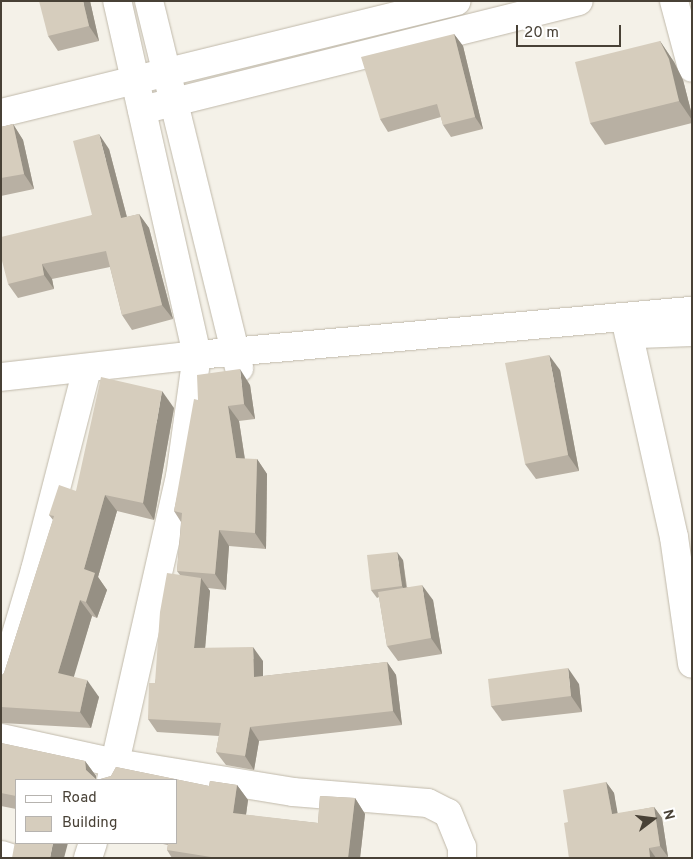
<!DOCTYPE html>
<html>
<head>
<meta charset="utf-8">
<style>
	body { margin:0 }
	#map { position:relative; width:693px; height:859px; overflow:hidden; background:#f4f1e8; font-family:Overpass,sans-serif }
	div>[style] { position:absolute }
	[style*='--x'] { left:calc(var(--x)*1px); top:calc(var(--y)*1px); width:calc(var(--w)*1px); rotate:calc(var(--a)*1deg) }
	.roads { filter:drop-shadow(0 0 1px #c0b9aa) drop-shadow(0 0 1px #c0b9aa) }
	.street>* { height:28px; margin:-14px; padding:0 14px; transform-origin:14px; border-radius:14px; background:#fff }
	.wall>* { inset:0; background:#b8b0a3 }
	.shaded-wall>* { inset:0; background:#969084 }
	.building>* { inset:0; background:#d6cdbd }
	span { translate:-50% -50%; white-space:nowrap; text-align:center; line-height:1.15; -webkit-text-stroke:4px #fff; paint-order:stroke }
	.frame { position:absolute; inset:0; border:2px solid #484136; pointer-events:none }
	.legend { position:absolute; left:15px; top:779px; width:162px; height:65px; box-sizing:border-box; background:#fff; border:1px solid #b6b3af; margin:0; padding:6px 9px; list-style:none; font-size:15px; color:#484136 }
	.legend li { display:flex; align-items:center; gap:10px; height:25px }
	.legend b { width:25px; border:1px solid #b6b3af }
	.north { position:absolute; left:628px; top:794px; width:50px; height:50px; -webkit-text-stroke:4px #fff; paint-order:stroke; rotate:75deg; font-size:14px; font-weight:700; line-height:20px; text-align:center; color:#484136 }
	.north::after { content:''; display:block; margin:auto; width:18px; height:22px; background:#484136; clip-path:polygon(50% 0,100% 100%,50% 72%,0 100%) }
	.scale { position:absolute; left:516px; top:25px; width:105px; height:22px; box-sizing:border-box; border:2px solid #484136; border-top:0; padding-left:6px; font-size:15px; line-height:18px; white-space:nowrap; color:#484136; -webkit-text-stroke:4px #fff; paint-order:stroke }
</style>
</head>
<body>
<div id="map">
	<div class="roads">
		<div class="street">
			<div style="--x:149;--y:1;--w:378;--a:76.2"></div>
			<div style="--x:674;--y:1;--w:69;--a:75"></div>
			<div style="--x:142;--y:110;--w:450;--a:-14"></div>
			<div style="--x:1;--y:113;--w:469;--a:-13.8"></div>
			<div style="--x:625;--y:318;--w:224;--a:77.4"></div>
			<div style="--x:674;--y:537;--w:128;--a:81.9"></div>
			<div style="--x:638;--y:334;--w:54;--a:-2.1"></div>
			<div style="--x:1;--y:377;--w:197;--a:-6.4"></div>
			<div style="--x:197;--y:355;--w:497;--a:-5.1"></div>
			<div style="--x:1;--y:685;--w:120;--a:-73.5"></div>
			<div style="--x:35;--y:570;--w:208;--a:-75.5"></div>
			<div style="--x:1;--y:738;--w:118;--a:12.3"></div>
			<div style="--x:116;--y:763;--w:179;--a:9.3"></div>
			<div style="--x:293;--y:792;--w:135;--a:4.7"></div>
			<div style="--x:428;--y:803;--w:22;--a:27"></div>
			<div style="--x:448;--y:813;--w:37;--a:68"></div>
			<div style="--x:462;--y:847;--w:11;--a:90"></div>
			<div style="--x:111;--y:780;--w:311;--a:-77.2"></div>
			<div style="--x:180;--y:477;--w:123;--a:-82.1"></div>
			<div style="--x:197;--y:355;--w:363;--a:-102.7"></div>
			<div style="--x:1;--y:855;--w:10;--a:17"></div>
			<div style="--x:88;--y:858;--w:16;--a:-72"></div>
		</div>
	</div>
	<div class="wall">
		<div style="clip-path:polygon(90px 1px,99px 41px,58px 51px,48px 36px)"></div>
		<div style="clip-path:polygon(454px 34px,463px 46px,483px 129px,451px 137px,443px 125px,441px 117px,388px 132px,380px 119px)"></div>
		<div style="clip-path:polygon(660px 41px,674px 62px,683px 80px,692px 115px,692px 123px,605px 145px,590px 123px)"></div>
		<div style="clip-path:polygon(13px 124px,23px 140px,34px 189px,1px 196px,1px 127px)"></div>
		<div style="clip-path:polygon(109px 149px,127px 217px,139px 214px,149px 228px,173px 319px,132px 330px,122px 315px,110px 267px,52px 279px,54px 289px,18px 298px,8px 284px,92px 215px)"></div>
		<div style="clip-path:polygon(560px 370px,579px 471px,536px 479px,525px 464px)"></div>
		<div style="clip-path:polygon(250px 385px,255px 419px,239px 421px,245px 459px,257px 459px,267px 474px,266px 549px,229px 546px,226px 590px,208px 588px,210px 591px,205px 648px,263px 661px,263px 676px,387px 662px,396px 675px,402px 725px,259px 741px,254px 770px,226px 765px,216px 752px,219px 736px,157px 732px,148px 719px,155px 683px,180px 575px,177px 571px,181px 522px,174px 511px,198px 400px)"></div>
		<div style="clip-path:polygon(174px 408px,154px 520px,117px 511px,98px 577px,107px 590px,97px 618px,92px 616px,73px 677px,99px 697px,91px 728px,2px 723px,1px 722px,1px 676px,4px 673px,53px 520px,49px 515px,76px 491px)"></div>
		<div style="clip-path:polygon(403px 560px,407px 587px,433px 600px,442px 654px,398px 661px,387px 646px,379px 597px,377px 598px,371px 590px)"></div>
		<div style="clip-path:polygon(579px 684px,582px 712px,502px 721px,491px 706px)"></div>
		<div style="clip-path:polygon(1px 743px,85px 761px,96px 776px,96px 779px,97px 780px,111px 776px,116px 767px,209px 786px,210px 781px,237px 785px,248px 800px,246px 815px,318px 823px,320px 796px,355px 798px,365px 814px,360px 858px,172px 858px,167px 850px,168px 845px,158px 843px,176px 843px,176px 780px,16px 780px,16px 809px,1px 806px)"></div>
		<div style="clip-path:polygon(606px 782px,614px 793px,617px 814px,654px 807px,662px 818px,668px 857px,569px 858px,568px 822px)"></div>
	</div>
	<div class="shaded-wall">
		<div style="clip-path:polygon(83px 1px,90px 1px,99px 41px,89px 26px)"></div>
		<div style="clip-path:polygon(454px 34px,463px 46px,483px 129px,475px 117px)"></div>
		<div style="clip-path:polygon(660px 41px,674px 62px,683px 80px,692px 115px,692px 120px,679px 101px)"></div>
		<div style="clip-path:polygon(13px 124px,23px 140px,34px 189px,24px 174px)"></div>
		<div style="clip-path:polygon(99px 134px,109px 149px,131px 233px,121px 218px)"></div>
		<div style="clip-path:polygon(139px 214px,149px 228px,173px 319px,162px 305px)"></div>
		<div style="clip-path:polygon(42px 264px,52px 279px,54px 289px,44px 275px)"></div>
		<div style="clip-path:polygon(549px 355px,560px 370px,579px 471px,568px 455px)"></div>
		<div style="clip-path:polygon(240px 369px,250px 385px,255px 419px,244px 404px)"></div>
		<div style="clip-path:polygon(162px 391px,174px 408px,154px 520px,143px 503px)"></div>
		<div style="clip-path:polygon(228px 406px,239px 421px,247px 474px,236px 458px)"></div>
		<div style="clip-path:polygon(257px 459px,267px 474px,266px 549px,255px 533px)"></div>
		<div style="clip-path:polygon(105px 495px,117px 511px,98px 577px,107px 590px,97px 618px,86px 602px,84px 569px)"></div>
		<div style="clip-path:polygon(219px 530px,229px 546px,226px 590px,215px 574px)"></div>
		<div style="clip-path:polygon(397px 552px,403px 560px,407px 594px,402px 586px)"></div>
		<div style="clip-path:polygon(201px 578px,210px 591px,204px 661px,194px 648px)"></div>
		<div style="clip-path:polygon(422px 585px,433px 600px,442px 654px,431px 638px)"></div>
		<div style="clip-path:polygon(80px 600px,92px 616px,70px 690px,58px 673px)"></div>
		<div style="clip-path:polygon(253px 647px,263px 661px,263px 690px,254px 677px)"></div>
		<div style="clip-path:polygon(387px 662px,396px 675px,402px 725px,393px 711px)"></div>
		<div style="clip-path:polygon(568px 668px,579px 684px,582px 712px,571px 696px)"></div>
		<div style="clip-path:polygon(87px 680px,99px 697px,91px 728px,80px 712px)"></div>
		<div style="clip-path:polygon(250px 727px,259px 741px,254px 770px,245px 756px)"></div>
		<div style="clip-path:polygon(85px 761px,96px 776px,96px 780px,86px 770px)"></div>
		<div style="clip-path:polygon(606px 782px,614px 793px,620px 826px,612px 814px)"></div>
		<div style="clip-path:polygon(237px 785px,248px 800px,244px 829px,233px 813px)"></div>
		<div style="clip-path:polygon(355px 798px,365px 814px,360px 858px,348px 858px)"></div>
		<div style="clip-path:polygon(654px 807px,662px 818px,668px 857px,660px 846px)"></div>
		<div style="clip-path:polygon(53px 843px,68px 843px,64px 858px,50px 858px)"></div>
		<div style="clip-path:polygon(649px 848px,656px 858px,650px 858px)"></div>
	</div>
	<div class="building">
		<div style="clip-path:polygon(39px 1px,83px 1px,89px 26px,48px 36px)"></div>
		<div style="clip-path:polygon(454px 34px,475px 117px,443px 125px,437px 104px,380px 119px,361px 57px)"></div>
		<div style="clip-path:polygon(660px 41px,669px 59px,679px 101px,590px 123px,575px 62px)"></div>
		<div style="clip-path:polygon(13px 124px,24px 174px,1px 178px,1px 127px)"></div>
		<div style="clip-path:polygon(99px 134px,121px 218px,139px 214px,162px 305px,122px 315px,106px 251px,42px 264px,44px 275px,8px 284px,1px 257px,1px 237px,92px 215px,73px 141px)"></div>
		<div style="clip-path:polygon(549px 355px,568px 455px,525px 464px,505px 363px)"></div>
		<div style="clip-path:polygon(240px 369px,244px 404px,228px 406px,236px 458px,257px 459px,255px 533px,219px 530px,215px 574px,177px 571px,182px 513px,174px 511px,194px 399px,198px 400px,197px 375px)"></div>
		<div style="clip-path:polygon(101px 377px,162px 391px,143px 503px,105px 495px,84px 569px,95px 573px,86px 602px,80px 600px,58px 673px,87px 680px,80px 712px,1px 707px,1px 676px,4px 673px,54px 516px,49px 515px,59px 485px,76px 491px)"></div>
		<div style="clip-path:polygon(397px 552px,402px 586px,371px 590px,367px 555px)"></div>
		<div style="clip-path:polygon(167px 573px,201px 578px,194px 648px,253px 647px,254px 677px,387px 662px,393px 711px,250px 727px,245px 756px,216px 752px,221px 723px,148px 719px,149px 683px,155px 683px,160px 612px)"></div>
		<div style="clip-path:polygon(422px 585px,431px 638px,387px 646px,378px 592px)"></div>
		<div style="clip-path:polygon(568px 668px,571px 696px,491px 706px,488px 679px)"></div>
		<div style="clip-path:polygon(1px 743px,85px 761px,86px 770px,97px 780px,111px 776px,116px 767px,209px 786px,210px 781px,237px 785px,233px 813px,318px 823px,320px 796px,355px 798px,348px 858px,211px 858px,211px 857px,167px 850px,168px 843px,176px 843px,176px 780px,16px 780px,16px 796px,1px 793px)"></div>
		<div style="clip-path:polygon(606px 782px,612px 814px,654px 807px,660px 846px,649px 848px,650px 858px,569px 858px,564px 823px,568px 822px,563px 790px)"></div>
		<div style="clip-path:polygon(16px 836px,16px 843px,53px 843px,50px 858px,12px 858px)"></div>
	</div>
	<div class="frame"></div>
	<ul class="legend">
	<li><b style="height:6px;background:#fff"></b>Road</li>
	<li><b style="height:14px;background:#d6cdbd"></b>Building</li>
	</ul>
	<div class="north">N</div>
	<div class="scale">20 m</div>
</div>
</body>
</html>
